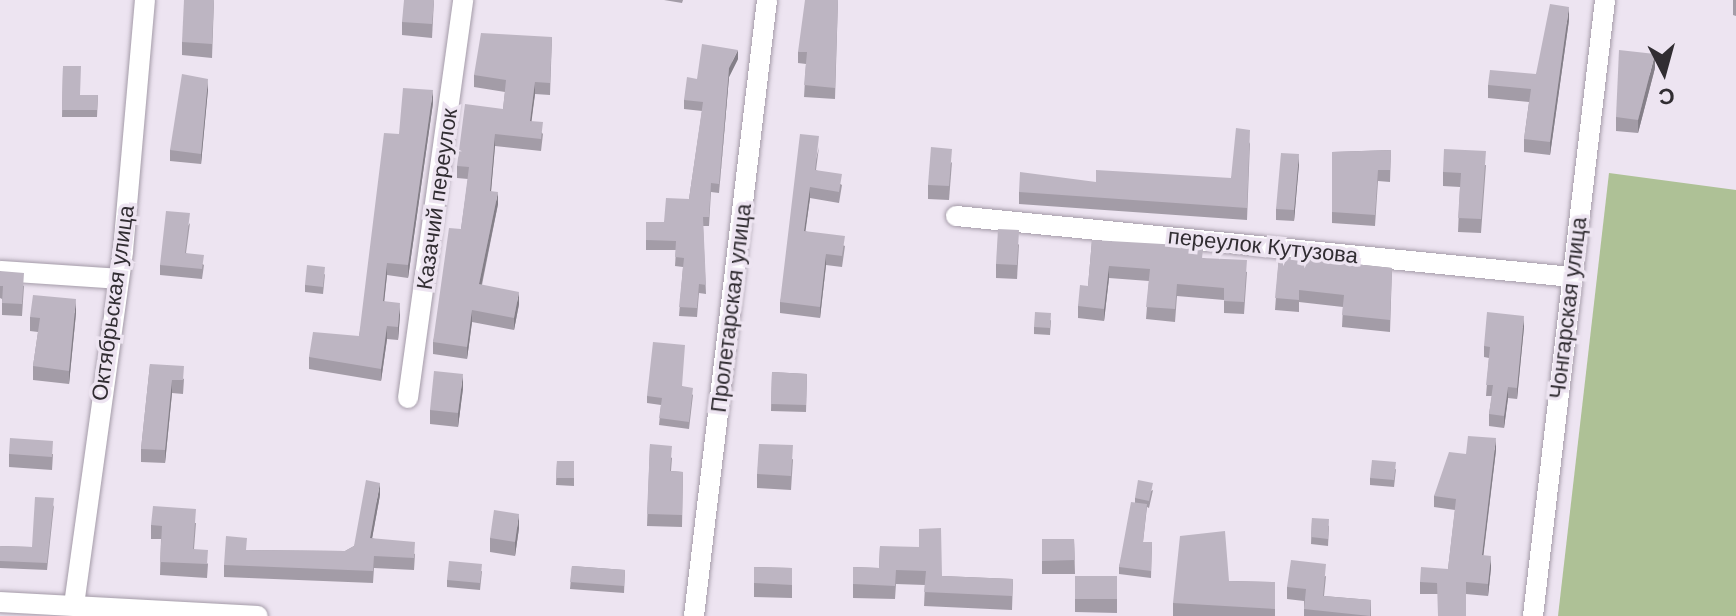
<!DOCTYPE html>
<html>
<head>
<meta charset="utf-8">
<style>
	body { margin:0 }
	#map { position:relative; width:1736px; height:616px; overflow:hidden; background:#ede4f1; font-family:Arial,sans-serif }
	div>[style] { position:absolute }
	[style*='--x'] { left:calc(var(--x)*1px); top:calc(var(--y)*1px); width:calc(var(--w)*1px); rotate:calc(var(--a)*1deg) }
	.green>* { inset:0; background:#aec196 }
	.roads { filter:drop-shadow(0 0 2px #a49ba8) drop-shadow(0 0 2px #a49ba8) }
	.street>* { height:20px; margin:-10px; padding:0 10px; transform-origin:10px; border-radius:10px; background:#fff }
	.wall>* { inset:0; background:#a39ca7 }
	.shaded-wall>* { inset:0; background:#847f88 }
	.building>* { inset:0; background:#bdb5c2 }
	span { translate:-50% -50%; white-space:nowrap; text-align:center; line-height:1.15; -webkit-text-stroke:7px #ede4f1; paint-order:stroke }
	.street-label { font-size:22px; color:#312d32 }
	.north { position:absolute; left:1624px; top:32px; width:80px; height:80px; -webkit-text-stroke:6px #ede4f1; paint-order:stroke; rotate:174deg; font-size:22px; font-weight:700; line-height:32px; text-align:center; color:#312d32 }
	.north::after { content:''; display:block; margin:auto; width:28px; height:36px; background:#312d32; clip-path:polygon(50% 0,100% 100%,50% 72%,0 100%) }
</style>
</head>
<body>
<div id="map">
	<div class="green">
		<div style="clip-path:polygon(1609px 173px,1736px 190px,1736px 616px,1558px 616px)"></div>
	</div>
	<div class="roads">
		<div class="street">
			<div style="--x:956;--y:216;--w:618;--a:5.66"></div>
			<div style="--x:0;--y:271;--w:119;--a:3.8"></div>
			<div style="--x:408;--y:398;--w:402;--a:-82.1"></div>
			<div style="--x:0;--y:602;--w:258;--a:3.1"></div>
			<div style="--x:74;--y:605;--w:357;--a:-82.1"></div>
			<div style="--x:123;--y:251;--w:252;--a:-85"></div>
			<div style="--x:694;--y:616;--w:620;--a:-83.24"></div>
			<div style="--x:1533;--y:616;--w:620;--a:-83.33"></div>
		</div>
	</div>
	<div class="wall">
		<div style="clip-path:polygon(214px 0,212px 58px,182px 55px,182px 42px)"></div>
		<div style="clip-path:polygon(434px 0,432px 38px,402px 35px,402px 22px)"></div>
		<div style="clip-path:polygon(664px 0,683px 0,682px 3px)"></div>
		<div style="clip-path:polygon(838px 0,835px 99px,804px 97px,806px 64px,798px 63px,798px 52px)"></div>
		<div style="clip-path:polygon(1733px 0,1736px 0,1736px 16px,1733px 15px)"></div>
		<div style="clip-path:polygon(1569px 20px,1550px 155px,1524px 152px,1524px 139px,1529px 102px,1488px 98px,1488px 85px,1536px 74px)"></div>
		<div style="clip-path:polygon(552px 37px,550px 95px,535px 94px,531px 121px,543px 134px,541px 151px,495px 146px,491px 191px,498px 204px,482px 285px,519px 304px,514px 330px,472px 322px,467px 359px,433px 354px,433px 342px,461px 229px,468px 179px,457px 178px,457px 166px,503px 109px,505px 92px,474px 87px,474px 75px)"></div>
		<div style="clip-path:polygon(738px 59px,729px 77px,719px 193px,711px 192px,709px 226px,703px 226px,706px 294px,699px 293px,697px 317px,679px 316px,683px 267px,675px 266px,676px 250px,646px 250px,646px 222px,664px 222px,689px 199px,702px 111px,684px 109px,684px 100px,697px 79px)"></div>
		<div style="clip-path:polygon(63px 66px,80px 95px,98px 95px,97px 117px,62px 117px)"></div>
		<div style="clip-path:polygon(1655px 68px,1638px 133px,1616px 131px,1616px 117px)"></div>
		<div style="clip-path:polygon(208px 89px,201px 164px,170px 161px,170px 150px)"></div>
		<div style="clip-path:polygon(433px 103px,408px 278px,387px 275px,384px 301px,400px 315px,398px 340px,387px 339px,381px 381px,309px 369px,309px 357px,359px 336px,399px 134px)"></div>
		<div style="clip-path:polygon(1250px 142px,1247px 220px,1019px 204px,1019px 192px,1096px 182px,1231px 178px)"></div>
		<div style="clip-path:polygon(819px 147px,816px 170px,842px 185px,839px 203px,810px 198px,805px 231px,845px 246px,842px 267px,826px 265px,820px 318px,780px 313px,780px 302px)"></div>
		<div style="clip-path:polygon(1391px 150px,1390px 182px,1378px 181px,1375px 226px,1332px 223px,1332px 152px)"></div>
		<div style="clip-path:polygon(952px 162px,949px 200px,928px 199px,928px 185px)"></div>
		<div style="clip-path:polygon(1299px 164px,1294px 221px,1276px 220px,1276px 209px)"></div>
		<div style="clip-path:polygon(1486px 165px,1481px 233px,1458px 232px,1460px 187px,1443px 186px,1443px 172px)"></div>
		<div style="clip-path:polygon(190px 223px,186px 253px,204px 265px,202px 279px,160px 275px,160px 265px)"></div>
		<div style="clip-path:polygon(1092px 240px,1203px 258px,1247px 272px,1244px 314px,1224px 313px,1224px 300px,1177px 296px,1175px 322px,1146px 319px,1149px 281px,1109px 278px,1104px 321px,1078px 318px,1078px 306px,1088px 286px)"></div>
		<div style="clip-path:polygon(1019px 244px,1017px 279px,996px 278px,996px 264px)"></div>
		<div style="clip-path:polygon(1279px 256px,1392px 268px,1390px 332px,1342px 327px,1343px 307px,1299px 302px,1299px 312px,1275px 310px)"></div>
		<div style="clip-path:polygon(0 271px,24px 286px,22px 316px,2px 315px,2px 299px,0 298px)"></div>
		<div style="clip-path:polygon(325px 274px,323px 294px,305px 292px,305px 285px)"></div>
		<div style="clip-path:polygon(76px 313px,69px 384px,33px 380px,33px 366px,38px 332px,30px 331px,30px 317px)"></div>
		<div style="clip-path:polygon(1051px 320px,1050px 335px,1034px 334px,1034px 327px)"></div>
		<div style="clip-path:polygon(1524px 327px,1517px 399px,1508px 398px,1504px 428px,1489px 426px,1489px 414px,1492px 396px,1486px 396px,1489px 358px,1484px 357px,1484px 346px)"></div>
		<div style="clip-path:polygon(150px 364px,184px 379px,183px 394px,172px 393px,165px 463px,141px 462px,141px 449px)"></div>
		<div style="clip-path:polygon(772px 372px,807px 374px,806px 412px,771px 411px)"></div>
		<div style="clip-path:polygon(682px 386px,693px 395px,689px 429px,659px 425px,661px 405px,647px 403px,647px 396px)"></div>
		<div style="clip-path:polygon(463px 388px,458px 427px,430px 424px,430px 410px)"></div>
		<div style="clip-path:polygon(650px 444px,672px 458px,671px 471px,683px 472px,682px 527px,647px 526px)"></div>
		<div style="clip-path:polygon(1496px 450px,1483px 556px,1491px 568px,1488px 596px,1466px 594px,1420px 594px,1420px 582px,1448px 569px,1455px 510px,1434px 507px,1434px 496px,1466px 454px)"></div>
		<div style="clip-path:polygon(9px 454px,53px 454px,52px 470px,9px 467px)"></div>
		<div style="clip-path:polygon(793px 459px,791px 490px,757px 488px,757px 474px)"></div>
		<div style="clip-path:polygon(557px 461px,574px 461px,574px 486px,556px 485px)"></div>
		<div style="clip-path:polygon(1396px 469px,1394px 487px,1370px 485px,1370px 478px)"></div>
		<div style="clip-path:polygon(1153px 490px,1149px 508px,1147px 507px,1143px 542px,1152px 542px,1151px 578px,1119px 574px,1119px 567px,1135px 503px,1135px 498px)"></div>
		<div style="clip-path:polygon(380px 495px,372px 538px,415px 554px,414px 570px,374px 568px,373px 583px,224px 577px,224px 565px,247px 550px,345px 551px,354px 546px)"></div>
		<div style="clip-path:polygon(54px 505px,47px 570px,0 568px,0 546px,32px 547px)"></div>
		<div style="clip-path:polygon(1312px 518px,1329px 526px,1328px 546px,1311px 544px)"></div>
		<div style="clip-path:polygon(196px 523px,194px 549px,208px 564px,207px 578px,160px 575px,161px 539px,151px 539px,151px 525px)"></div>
		<div style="clip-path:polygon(519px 528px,515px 556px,490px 552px,490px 538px)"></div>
		<div style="clip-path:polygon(1042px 539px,1074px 539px,1075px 574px,1042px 574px)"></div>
		<div style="clip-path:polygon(880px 546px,942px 576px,1013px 579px,1012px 610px,924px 606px,925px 585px,896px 584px,895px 599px,853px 598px,853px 567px,879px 568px)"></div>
		<div style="clip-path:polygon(572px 566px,625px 570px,624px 593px,570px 589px)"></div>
		<div style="clip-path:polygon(754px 567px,792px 568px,792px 598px,754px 597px)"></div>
		<div style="clip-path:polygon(482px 571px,480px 590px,447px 587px,447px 580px)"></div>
		<div style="clip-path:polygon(1075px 576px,1117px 576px,1117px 613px,1075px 612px)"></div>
		<div style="clip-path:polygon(1326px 576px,1324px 596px,1371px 600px,1371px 616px,1304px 616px,1304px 601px,1287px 599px,1287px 587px)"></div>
		<div style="clip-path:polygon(1229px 581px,1275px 582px,1275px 616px,1173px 616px,1173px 603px)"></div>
	</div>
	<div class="shaded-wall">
		<div style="clip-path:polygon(1569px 7px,1569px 20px,1550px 155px,1550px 142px)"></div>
		<div style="clip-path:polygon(738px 50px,738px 59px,729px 77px,719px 193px,729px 68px)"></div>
		<div style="clip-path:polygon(1655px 54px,1655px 68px,1638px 133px,1638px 120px)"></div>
		<div style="clip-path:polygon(208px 79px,208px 89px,201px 164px,201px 154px)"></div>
		<div style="clip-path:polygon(535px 82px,535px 94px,530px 133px,530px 121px)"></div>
		<div style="clip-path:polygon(433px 90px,433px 103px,408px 278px,408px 265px)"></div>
		<div style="clip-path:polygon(495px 134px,495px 146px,490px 203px,490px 191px)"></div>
		<div style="clip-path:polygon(1299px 154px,1299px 164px,1294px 221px,1294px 210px)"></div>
		<div style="clip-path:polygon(810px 187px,810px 198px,804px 242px,804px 231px)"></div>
		<div style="clip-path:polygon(498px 192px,498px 204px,479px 296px,479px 284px)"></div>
		<div style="clip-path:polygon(826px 254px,826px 265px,820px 318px,820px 307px)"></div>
		<div style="clip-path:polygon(387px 263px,387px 275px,383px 313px,383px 301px)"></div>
		<div style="clip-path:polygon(1109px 266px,1109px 278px,1104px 321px,1104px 309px)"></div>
		<div style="clip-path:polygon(519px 292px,519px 304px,514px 330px,514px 318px)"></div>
		<div style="clip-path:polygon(76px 299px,76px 313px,69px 384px,69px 371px)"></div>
		<div style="clip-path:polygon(400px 303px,400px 315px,398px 340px,398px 327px)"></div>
		<div style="clip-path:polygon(472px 310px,472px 322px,467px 359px,467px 347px)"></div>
		<div style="clip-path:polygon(1524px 316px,1524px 327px,1517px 399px,1517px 388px)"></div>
		<div style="clip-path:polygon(387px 326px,387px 339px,381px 381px,381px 369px)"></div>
		<div style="clip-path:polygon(463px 374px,463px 388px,458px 427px,458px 413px)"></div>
		<div style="clip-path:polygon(172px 380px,172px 393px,165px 463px,165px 450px)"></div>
		<div style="clip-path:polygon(1508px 387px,1508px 398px,1504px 428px,1504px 416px)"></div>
		<div style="clip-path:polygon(1496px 438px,1496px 450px,1482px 567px,1482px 555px)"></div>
		<div style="clip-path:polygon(380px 483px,380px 495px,370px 550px,370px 538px)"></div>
		<div style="clip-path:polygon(519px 514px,519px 528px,515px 556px,515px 542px)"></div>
		<div style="clip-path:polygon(1491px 556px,1491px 568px,1488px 596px,1488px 584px)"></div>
	</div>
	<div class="building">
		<div style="clip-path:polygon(184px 0,214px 0,212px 44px,182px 42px)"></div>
		<div style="clip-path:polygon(404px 0,434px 0,432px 24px,402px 22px)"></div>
		<div style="clip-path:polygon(805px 0,838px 0,835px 88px,804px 85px,807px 52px,798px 52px)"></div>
		<div style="clip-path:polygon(1550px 4px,1569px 7px,1550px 142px,1524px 139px,1531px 89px,1488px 85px,1490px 70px,1536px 74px)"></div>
		<div style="clip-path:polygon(481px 33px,552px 37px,550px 83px,535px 82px,530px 121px,543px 122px,541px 139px,495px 134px,490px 191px,498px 192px,479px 284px,519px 292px,514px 318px,472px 310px,467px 347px,433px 342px,449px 228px,461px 229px,469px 167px,457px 166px,465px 104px,503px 109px,506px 80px,474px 75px)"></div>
		<div style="clip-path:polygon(702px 44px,738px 50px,729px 68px,719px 184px,711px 183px,709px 217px,703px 217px,706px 285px,699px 284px,697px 308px,679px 307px,684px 258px,675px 257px,676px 241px,646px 240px,646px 222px,664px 222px,666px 198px,689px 199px,703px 102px,684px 100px,687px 77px,697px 79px)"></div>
		<div style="clip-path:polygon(1619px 50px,1655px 54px,1638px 120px,1616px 117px)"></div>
		<div style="clip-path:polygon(63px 66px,81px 66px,80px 95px,98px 95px,97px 110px,62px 110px)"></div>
		<div style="clip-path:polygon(182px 74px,208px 79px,201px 154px,170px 150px)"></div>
		<div style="clip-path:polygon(403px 88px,433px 90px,408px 265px,387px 263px,383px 301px,400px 303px,398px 327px,387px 326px,381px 369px,309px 357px,313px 332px,359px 336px,384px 133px,399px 134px)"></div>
		<div style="clip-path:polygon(1236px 128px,1250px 130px,1247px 208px,1019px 192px,1020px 172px,1096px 182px,1096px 170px,1231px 178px)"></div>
		<div style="clip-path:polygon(800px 134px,819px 136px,815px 170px,842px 174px,839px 192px,810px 187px,804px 231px,845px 236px,842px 256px,826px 254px,820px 307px,780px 302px)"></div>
		<div style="clip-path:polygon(931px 147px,952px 149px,949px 186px,928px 185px)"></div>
		<div style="clip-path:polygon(1444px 149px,1486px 151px,1481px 219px,1458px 218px,1461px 173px,1443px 172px)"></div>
		<div style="clip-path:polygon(1391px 150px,1390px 170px,1378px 170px,1375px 215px,1332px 212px,1332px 152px)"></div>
		<div style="clip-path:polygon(1281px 153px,1299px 154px,1294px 210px,1276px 209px)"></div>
		<div style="clip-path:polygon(166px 211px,190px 213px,185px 253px,204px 255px,202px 269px,160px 265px)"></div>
		<div style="clip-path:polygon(998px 229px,1019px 230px,1017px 265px,996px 264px)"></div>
		<div style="clip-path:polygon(1092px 240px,1180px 245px,1203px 249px,1202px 258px,1247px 260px,1244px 302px,1224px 301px,1224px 288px,1177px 284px,1175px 309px,1146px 307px,1150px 269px,1109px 266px,1104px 309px,1078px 306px,1080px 285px,1088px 286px)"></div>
		<div style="clip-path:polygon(1279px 256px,1392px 268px,1390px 320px,1342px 315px,1344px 295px,1299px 290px,1299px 300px,1275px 298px)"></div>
		<div style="clip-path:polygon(307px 265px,325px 267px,323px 287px,305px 285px)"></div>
		<div style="clip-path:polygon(0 271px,24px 273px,22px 304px,2px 303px,3px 286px,0 286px)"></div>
		<div style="clip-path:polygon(33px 295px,76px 299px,69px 371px,33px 366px,40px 318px,30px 317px)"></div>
		<div style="clip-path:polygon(1035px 312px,1051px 313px,1050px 328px,1034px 327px)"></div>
		<div style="clip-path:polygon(1487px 312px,1524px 316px,1517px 388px,1508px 387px,1504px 416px,1489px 414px,1493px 385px,1486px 385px,1490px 347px,1484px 346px)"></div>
		<div style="clip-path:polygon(653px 342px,685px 345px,682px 386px,693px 388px,689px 422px,659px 418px,662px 398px,647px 396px)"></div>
		<div style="clip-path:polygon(150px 364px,184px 366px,183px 380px,172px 380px,165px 450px,141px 449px)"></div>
		<div style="clip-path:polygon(434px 371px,463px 374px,458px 413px,430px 410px)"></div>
		<div style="clip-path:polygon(772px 372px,807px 374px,806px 405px,771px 404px)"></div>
		<div style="clip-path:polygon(1468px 436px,1496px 438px,1482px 555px,1491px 556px,1488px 584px,1466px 582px,1466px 616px,1438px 616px,1437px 583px,1420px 582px,1421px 567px,1448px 569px,1456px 499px,1434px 496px,1449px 452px,1466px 454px)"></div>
		<div style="clip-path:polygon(10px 438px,53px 441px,52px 457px,9px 454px)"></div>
		<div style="clip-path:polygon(650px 444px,672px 446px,670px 471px,683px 472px,682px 515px,647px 514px)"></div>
		<div style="clip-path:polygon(759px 444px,793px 445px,791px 476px,757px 474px)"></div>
		<div style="clip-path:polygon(1372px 460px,1396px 462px,1394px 480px,1370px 478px)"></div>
		<div style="clip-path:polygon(557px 461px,574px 461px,574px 478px,556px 478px)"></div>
		<div style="clip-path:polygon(366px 480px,380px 483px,370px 538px,415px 542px,414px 558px,374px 556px,373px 571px,224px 565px,226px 536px,247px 538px,246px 550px,345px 551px,354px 546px)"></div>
		<div style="clip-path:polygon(1138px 480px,1153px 483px,1149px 501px,1135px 498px)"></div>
		<div style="clip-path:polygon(35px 497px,54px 498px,47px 563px,0 561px,0 546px,32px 547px)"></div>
		<div style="clip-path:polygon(1131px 502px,1147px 504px,1143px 542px,1152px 542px,1151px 571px,1119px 567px)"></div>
		<div style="clip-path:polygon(153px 506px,196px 509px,193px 549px,208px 550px,207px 564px,160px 562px,162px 526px,151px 525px)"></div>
		<div style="clip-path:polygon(494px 510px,519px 514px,515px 542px,490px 538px)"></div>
		<div style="clip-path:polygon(1312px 518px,1329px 519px,1328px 539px,1311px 537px)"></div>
		<div style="clip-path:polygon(941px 528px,942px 576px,1013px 579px,1012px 596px,924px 592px,926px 571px,896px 570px,895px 586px,853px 584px,853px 567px,879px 568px,880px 546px,919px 547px,919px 529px)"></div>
		<div style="clip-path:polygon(1225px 531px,1229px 581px,1275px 582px,1275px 609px,1173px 603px,1180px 536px)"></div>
		<div style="clip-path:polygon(1042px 539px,1074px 539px,1075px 560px,1042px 561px)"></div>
		<div style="clip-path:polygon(1291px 560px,1326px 564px,1323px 596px,1371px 600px,1370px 616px,1304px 609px,1306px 589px,1287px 587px)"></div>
		<div style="clip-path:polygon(449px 561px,482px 564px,480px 583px,447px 580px)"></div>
		<div style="clip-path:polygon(572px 566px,625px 570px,624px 586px,570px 582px)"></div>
		<div style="clip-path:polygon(754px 567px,792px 568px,792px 585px,754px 583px)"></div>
		<div style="clip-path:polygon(1075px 576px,1117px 576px,1117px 599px,1075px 599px)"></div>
	</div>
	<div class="street-label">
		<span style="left:437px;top:199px;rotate:-82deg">Казачий переулок</span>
		<span style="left:1263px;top:246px;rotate:6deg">переулок Кутузова</span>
		<span style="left:113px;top:303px;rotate:-82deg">Октябрьская улица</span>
		<span style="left:731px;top:308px;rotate:-83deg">Пролетарская улица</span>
		<span style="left:1568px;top:308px;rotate:-83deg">Чонгарская улица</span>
	</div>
	<div class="north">С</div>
</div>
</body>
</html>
